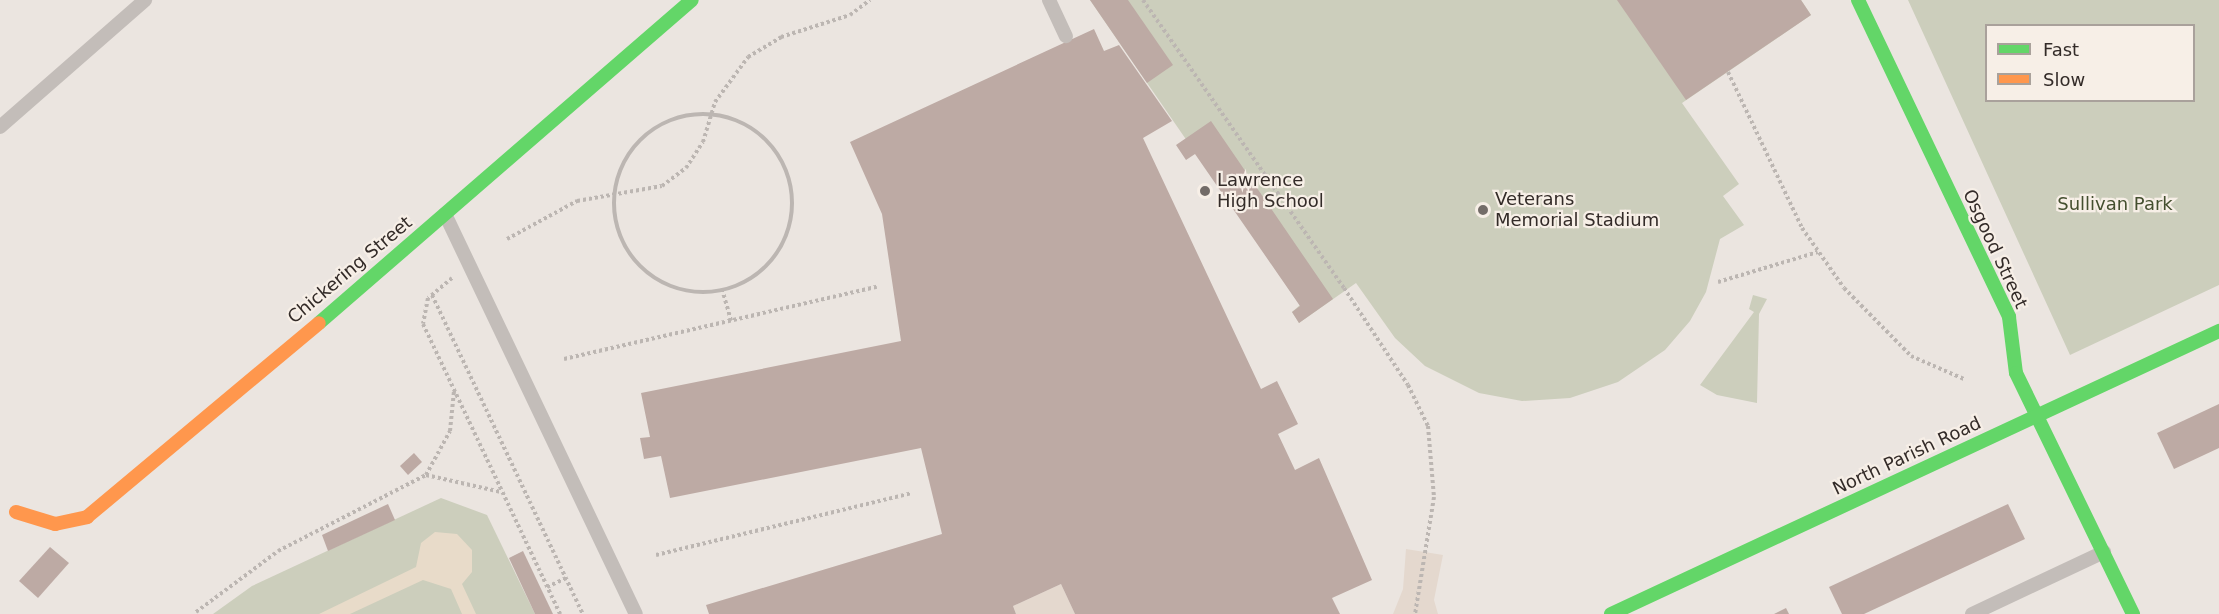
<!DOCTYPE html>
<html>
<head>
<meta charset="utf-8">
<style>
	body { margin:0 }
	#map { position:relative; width:2219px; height:614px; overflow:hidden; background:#ebe5e0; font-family:"DejaVu Sans",sans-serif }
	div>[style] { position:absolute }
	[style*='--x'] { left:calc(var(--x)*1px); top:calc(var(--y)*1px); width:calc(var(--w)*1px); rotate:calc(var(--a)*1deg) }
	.green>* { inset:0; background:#cccebc }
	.sand>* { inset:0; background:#e8dbc9 }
	.plaza>* { inset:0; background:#e4d8ce }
	.building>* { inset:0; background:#bdaaa4 }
	.path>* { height:4px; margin-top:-2px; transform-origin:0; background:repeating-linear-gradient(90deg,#bcb6b2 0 3px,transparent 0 6px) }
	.path>.ring { margin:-2px; padding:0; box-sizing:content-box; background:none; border:4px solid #bcb6b2; border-radius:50% }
	.lane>* { height:14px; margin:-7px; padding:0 7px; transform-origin:7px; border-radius:7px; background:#c3bdb9 }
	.fast>* { height:14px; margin:-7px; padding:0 7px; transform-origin:7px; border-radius:7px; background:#63d668 }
	.slow>* { height:14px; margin:-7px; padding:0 7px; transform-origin:7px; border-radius:7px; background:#ff974d }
	.dots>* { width:16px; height:16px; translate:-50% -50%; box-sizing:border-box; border:3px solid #f7efe7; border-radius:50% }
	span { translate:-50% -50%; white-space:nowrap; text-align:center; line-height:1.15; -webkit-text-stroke:4.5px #f7efe7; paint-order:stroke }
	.poi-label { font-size:18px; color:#332b28 }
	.left { translate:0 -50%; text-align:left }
	.park-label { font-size:18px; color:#444f2f }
	.street-label { font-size:18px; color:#332b28 }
	.legend { position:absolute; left:1985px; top:24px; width:210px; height:78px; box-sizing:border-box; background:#f7efe7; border:2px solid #a9a19b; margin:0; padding:8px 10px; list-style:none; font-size:18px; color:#332b28 }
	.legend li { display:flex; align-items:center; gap:12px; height:30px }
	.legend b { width:30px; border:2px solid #a9a19b }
</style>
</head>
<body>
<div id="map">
	<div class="green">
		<div style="clip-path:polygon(1090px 0,1801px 0,1811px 15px,1682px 103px,1739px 184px,1723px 196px,1744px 225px,1720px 239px,1706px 292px,1690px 321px,1665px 350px,1618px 382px,1570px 398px,1522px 401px,1479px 393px,1425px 366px,1395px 338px,1356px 283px,1299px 323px,1292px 312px,1300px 305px)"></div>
		<div style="clip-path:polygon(evenodd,1908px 0,2219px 0,2219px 285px,2070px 355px,1908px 0,1986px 26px,2194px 26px,2194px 100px,1986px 100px,1986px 26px)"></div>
		<div style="clip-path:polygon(1753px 295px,1767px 299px,1759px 314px,1757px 403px,1717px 395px,1700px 385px,1754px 312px,1749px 309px)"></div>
		<div style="clip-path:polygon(441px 498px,487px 515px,535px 614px,213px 614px,252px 586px)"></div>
	</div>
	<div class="sand">
		<div style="clip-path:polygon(435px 532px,457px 534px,472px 550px,472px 572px,462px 584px,476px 614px,462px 614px,451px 589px,423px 580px,350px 614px,319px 614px,416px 567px,421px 543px)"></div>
	</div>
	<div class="plaza">
		<div style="clip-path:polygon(1406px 549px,1443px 555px,1434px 600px,1438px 614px,1393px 614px,1403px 589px)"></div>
		<div style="clip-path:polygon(1061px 584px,1075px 614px,1016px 614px,1013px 606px)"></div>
	</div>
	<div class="building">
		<div style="clip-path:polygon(1090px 0,1128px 0,1173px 65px,1147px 83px)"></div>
		<div style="clip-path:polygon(1617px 0,1801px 0,1811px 15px,1686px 100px)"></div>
		<div style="clip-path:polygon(1094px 29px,1104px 51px,1119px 45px,1172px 121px,1143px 138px,1261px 389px,1277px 381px,1298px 424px,1278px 434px,1295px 470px,1319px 458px,1372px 580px,1332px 598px,1340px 614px,1075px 614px,1061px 584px,1013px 606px,1016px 614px,709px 614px,706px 605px,942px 534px,921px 448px,670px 498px,661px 456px,644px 459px,640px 438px,650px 437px,641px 393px,901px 341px,882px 214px,850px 142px)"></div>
		<div style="clip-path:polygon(1211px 121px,1333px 299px,1299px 323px,1292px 312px,1300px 306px,1195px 154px,1186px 160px,1176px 145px)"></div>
		<div style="clip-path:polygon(2219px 404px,2219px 448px,2174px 469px,2157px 433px)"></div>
		<div style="clip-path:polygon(414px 453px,422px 462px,408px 475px,400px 466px)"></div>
		<div style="clip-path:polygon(388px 504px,395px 520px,328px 551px,322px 535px)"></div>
		<div style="clip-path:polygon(2008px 504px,2025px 539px,1864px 614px,1842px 614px,1829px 587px)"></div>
		<div style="clip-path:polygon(50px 547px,69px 563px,38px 598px,19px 581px)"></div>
		<div style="clip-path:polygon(523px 551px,553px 614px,535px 614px,509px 558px)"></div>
		<div style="clip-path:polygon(1786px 608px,1789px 614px,1774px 614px)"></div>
	</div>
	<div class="path">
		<div style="--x:1143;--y:0;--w:351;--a:55.1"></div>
		<div style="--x:1344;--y:288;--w:116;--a:56.6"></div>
		<div style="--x:1408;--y:385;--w:46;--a:64"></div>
		<div style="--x:1428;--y:426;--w:71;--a:85.2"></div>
		<div style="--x:1434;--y:497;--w:119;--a:99.2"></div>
		<div style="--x:1728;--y:72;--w:173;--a:64.6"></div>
		<div style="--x:1802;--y:228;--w:73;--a:55"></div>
		<div style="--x:1844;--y:288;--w:95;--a:45.4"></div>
		<div style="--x:1911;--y:356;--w:58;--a:23.5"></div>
		<div class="ring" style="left:614px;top:114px;width:174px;height:174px"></div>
		<div style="--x:507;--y:239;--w:80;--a:-28.5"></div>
		<div style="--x:577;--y:201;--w:86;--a:-10"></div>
		<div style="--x:662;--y:186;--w:30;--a:-37"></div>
		<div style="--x:686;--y:168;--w:31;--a:-57"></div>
		<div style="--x:703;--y:142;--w:42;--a:-73.3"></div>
		<div style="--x:715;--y:102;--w:56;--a:-53.7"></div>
		<div style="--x:748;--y:57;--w:39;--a:-31"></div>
		<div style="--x:781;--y:37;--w:72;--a:-17.7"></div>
		<div style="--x:850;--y:15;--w:25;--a:-37"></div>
		<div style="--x:452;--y:278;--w:31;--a:140"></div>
		<div style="--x:428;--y:298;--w:26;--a:101"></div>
		<div style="--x:423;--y:324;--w:321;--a:64.7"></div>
		<div style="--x:1718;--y:282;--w:104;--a:-16.7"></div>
		<div style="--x:722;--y:289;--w:33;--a:74"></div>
		<div style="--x:432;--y:295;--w:353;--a:64.7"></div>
		<div style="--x:564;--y:359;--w:321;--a:-13"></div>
		<div style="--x:426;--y:475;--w:77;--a:12.8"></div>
		<div style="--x:656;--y:555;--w:263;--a:-13.6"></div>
		<div style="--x:547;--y:587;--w:21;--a:-25"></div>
		<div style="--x:196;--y:612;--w:102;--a:-36.6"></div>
		<div style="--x:278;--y:551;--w:166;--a:-27.2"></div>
		<div style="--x:426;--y:475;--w:50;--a:-61.4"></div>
		<div style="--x:450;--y:431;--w:40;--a:-84.3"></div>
	</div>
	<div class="lane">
		<div style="--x:1049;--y:0;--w:40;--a:65"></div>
		<div style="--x:0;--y:127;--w:193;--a:-41.2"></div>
		<div style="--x:445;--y:214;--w:443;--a:64.5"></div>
		<div style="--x:1972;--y:614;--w:146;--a:-25.2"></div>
	</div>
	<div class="fast">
		<div style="--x:1858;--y:0;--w:351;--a:64.5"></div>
		<div style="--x:2009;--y:317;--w:56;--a:82.9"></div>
		<div style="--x:2016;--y:373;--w:268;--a:64.1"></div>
		<div style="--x:319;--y:323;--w:493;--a:-40.9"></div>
		<div style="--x:1611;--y:614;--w:671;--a:-24.96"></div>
	</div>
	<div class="slow">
		<div style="--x:16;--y:512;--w:41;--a:17.1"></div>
		<div style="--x:55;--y:524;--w:33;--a:-12"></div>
		<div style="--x:87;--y:517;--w:302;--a:-39.9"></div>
	</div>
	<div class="dots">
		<div style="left:1205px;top:191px;background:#736c68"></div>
		<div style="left:1483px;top:210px;background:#736c68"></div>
	</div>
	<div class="poi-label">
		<span class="left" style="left:1217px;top:191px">Lawrence<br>High School</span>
		<span class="left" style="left:1495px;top:210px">Veterans<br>Memorial Stadium</span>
	</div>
	<div class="park-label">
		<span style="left:2115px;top:204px">Sullivan Park</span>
	</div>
	<div class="street-label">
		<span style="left:1995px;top:249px;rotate:65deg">Osgood Street</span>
		<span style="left:350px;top:270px;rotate:-40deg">Chickering Street</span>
		<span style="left:1907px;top:456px;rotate:-25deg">North Parish Road</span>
	</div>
	<ul class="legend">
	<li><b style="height:8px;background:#63d668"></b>Fast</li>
	<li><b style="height:8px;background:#ff974d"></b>Slow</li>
	</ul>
</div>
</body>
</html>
